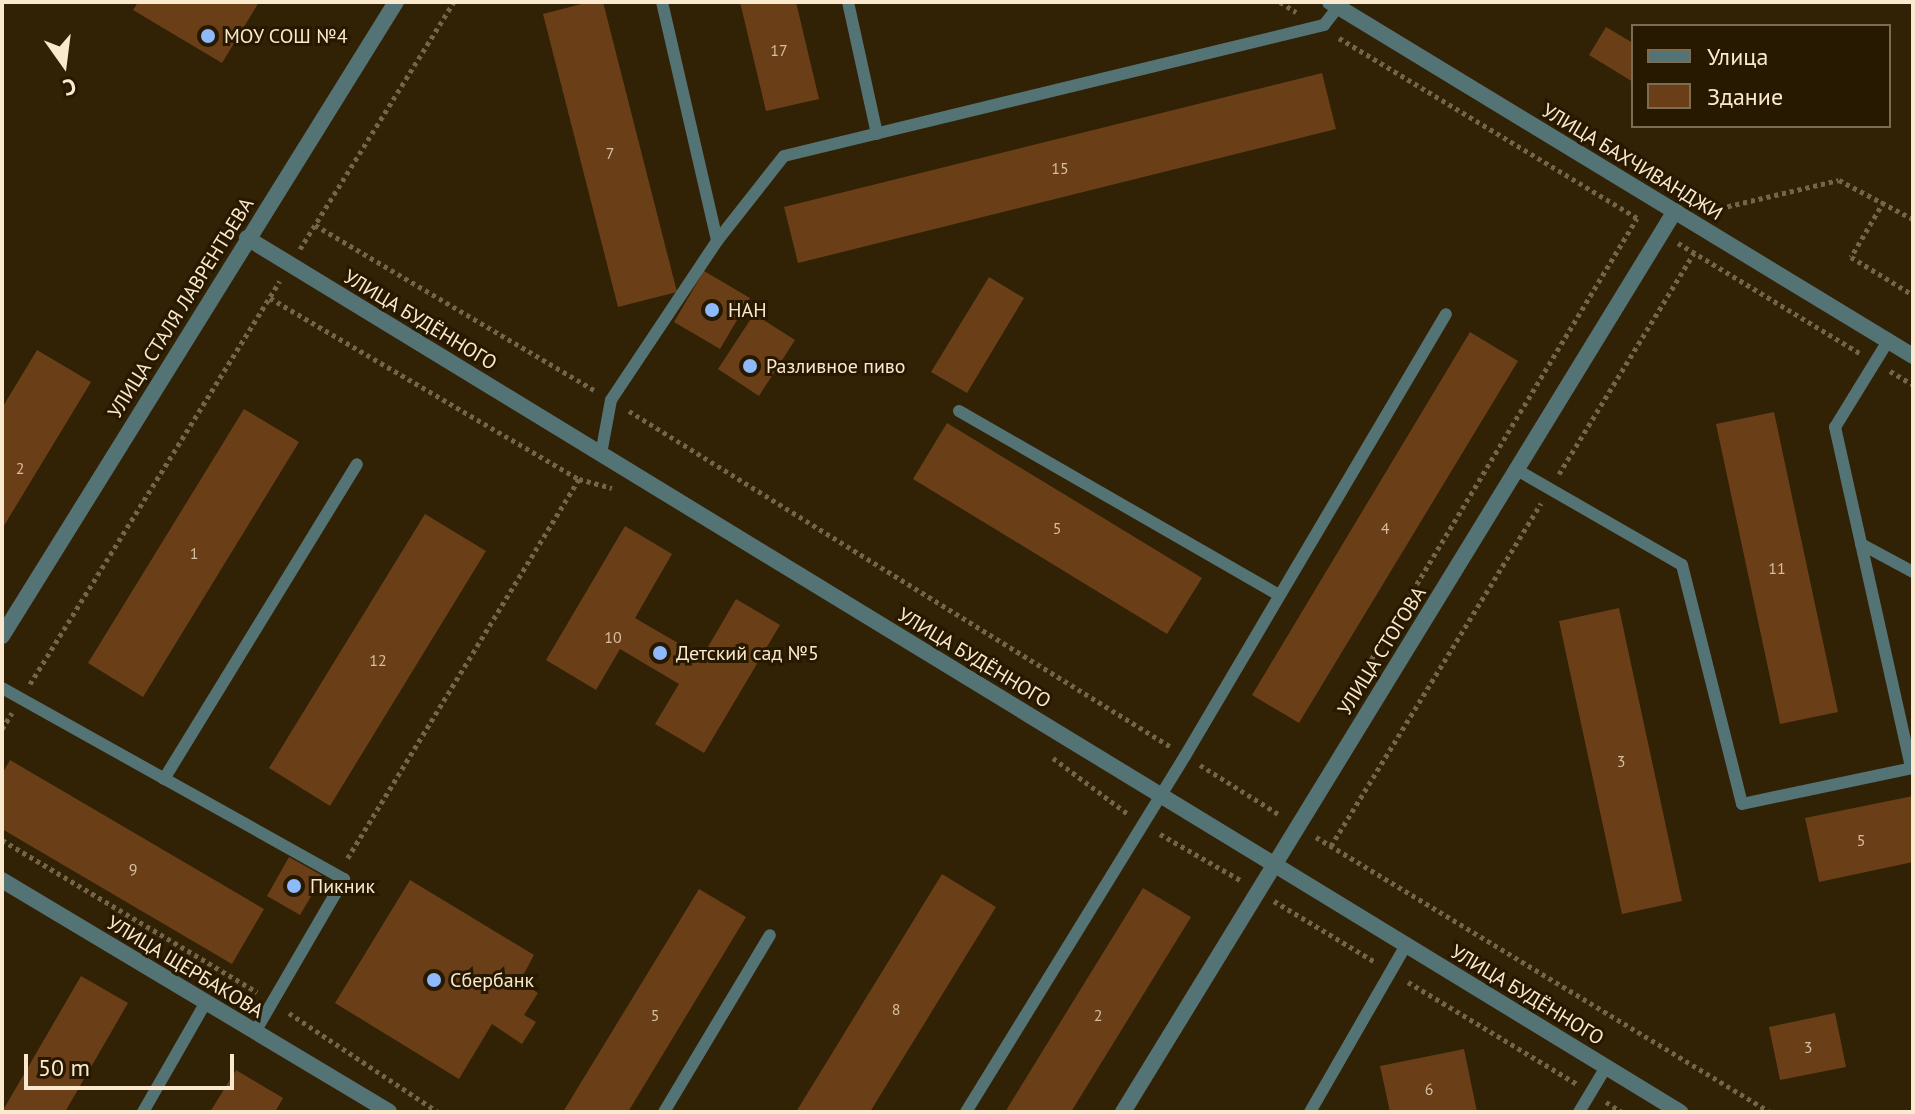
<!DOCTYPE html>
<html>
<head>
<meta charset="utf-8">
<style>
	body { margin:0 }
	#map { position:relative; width:1915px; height:1114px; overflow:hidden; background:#312105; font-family:"PT Sans",sans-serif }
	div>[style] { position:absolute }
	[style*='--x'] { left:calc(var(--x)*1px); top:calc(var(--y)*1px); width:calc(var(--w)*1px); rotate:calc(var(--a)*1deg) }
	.building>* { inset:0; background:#6a3f18 }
	.path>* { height:5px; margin-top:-2.5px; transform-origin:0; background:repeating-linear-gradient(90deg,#746448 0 4px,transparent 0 8px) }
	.service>* { height:12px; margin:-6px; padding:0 6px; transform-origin:6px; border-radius:6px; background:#547375 }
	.minor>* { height:16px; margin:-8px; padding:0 8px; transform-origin:8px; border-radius:8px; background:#547375 }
	.dots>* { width:22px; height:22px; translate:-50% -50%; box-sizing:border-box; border:4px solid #271800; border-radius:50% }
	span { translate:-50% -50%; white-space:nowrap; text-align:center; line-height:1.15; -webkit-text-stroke:6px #271800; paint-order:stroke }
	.number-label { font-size:16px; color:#d6bea0 }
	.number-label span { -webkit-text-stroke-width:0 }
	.poi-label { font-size:20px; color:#fae9ce }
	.left { translate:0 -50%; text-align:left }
	.street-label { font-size:20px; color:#fae9ce }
	.frame { position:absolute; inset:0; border:4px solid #fae9ce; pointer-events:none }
	.legend { position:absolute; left:1631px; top:24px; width:260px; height:104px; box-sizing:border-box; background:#271800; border:2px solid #7b6c52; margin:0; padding:10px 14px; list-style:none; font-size:24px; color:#fae9ce }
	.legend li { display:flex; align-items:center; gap:16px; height:40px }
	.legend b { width:40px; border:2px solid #7b6c52 }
	.north { position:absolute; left:24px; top:24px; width:80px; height:80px; -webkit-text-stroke:6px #271800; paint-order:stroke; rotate:166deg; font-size:22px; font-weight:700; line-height:32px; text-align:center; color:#fae9ce }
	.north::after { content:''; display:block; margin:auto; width:28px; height:36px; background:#fae9ce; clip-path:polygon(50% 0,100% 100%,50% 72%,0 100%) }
	.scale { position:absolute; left:24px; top:1054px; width:210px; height:36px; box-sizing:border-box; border:4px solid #fae9ce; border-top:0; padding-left:10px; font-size:24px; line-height:28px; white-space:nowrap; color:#fae9ce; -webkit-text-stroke:6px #271800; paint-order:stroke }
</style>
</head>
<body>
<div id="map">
	<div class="building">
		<div style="clip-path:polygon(138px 2px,259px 2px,222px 63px,133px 10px)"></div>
		<div style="clip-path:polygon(589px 2px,603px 2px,677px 292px,618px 307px,543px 14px)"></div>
		<div style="clip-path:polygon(740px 2px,796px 2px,819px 99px,766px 111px)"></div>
		<div style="clip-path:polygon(1606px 27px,1633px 43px,1633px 82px,1589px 55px)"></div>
		<div style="clip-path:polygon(1322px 73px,1336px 129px,798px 263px,784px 207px)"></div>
		<div style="clip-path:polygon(704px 271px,750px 298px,720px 349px,674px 322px)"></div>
		<div style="clip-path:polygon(989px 277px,1024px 298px,967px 393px,931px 372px)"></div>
		<div style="clip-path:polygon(754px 314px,795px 340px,759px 396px,718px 369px)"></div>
		<div style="clip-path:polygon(1470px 332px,1518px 361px,1299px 723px,1252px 695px)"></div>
		<div style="clip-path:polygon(37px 350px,91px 382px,2px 529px,2px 408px)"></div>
		<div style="clip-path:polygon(244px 409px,299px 442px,143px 697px,88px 663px)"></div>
		<div style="clip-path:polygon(1774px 412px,1838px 712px,1780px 724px,1716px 424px)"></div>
		<div style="clip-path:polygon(947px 423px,1202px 578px,1167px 634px,913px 479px)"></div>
		<div style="clip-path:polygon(425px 514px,486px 551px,330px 806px,269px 768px)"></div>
		<div style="clip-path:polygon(625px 526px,672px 554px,635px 618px,702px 657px,736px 599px,780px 625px,704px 753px,655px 724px,679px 684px,620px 649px,596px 690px,546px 660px)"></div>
		<div style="clip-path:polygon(1619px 608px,1682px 901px,1622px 914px,1559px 621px)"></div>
		<div style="clip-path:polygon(10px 760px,264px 909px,232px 964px,2px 829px,2px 774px)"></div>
		<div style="clip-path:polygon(1913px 796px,1913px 862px,1819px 882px,1805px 818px)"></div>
		<div style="clip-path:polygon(289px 857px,323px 876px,300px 915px,267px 896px)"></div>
		<div style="clip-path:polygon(942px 874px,996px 907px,870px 1112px,796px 1112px)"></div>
		<div style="clip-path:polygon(410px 880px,534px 955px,520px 981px,538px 993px,524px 1015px,536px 1022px,522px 1044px,492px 1024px,459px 1079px,335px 1003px)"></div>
		<div style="clip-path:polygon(1143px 888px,1191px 917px,1071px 1112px,1005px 1112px)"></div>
		<div style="clip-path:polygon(699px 889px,746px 917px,628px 1112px,563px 1112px)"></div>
		<div style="clip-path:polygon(81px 976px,128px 1003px,65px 1112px,2px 1112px)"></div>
		<div style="clip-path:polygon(1835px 1013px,1846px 1067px,1780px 1080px,1769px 1027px)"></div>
		<div style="clip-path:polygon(1464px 1049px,1477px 1112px,1390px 1112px,1380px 1066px)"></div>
		<div style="clip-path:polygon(236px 1070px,283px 1098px,275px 1112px,210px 1112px)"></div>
	</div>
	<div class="path">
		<div style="--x:1280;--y:2;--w:19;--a:32"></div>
		<div style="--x:1339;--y:38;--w:350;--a:31.1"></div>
		<div style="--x:1884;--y:201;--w:65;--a:120.5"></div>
		<div style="--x:1851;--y:257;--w:73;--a:31.5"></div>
		<div style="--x:1712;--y:210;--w:130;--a:-13.3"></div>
		<div style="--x:1839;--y:180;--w:84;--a:27.8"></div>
		<div style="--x:315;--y:225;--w:326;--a:30.6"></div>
		<div style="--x:1678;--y:243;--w:214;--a:31.2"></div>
		<div style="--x:300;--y:249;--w:291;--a:-58.1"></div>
		<div style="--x:270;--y:298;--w:358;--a:30.4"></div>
		<div style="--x:579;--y:479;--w:447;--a:121.4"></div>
		<div style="--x:1890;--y:371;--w:27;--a:31"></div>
		<div style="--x:629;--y:411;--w:638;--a:31.8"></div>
		<div style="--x:1559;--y:474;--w:259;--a:-58.6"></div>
		<div style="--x:579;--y:479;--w:34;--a:15"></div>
		<div style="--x:1359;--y:680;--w:539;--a:-58.96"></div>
		<div style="--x:30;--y:684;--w:474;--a:-58.2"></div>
		<div style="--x:2;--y:729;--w:19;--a:-58"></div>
		<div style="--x:1053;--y:758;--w:94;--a:36.7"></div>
		<div style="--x:1200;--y:765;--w:94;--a:32"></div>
		<div style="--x:1160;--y:834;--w:95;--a:29.8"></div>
		<div style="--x:1316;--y:837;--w:531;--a:31.2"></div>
		<div style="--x:2;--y:840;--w:297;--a:30.8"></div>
		<div style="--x:1331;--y:846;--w:402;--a:-58.5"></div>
		<div style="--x:1274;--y:901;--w:118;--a:31.1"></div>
		<div style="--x:1408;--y:982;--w:197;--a:31.1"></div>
		<div style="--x:289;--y:1013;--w:179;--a:33.6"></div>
		<div style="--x:1606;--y:1102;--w:19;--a:32"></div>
	</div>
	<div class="service">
		<div style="--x:662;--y:2;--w:245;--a:77"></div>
		<div style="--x:848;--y:2;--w:135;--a:77.6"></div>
		<div style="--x:1888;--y:341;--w:101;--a:121.6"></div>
		<div style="--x:1835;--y:427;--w:349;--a:77.4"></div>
		<div style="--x:959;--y:411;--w:369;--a:29.9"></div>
		<div style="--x:601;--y:454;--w:55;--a:-79.5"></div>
		<div style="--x:611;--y:400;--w:191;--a:-56.3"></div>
		<div style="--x:717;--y:241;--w:108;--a:-51.8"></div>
		<div style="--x:784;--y:156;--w:556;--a:-13.64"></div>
		<div style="--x:1324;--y:25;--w:23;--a:-52"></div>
		<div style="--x:1517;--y:470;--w:190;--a:29.9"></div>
		<div style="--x:1682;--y:565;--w:246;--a:75.9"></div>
		<div style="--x:1742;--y:804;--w:175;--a:-11.9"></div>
		<div style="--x:1861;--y:544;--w:59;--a:28.3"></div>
		<div style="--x:2;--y:688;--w:392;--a:29.2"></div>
		<div style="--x:344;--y:879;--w:177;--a:120.2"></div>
		<div style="--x:164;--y:779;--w:369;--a:-58.5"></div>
		<div style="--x:143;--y:1112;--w:127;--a:-60.2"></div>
		<div style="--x:664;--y:1112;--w:206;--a:-59.1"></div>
		<div style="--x:966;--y:1112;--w:418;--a:-58.4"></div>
		<div style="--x:1185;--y:756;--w:513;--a:-59.44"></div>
		<div style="--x:1310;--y:1112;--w:193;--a:-60.1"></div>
		<div style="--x:1579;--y:1112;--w:52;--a:-59"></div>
	</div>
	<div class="minor">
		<div style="--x:1330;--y:2;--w:682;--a:31.27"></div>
		<div style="--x:247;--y:238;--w:1679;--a:31.38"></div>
		<div style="--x:2;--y:636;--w:746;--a:-58.14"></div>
		<div style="--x:2;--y:880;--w:451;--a:30.9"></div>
		<div style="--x:1123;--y:1112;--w:1057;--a:-58.51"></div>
	</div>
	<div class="dots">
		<div style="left:208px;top:36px;background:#8eb9fc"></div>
		<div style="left:712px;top:310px;background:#8eb9fc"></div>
		<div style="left:750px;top:366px;background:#8eb9fc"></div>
		<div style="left:660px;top:653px;background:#8eb9fc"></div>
		<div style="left:294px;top:886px;background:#8eb9fc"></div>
		<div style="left:434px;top:980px;background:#8eb9fc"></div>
	</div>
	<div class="number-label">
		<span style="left:779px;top:50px">17</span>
		<span style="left:610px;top:153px">7</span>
		<span style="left:1060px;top:168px">15</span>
		<span style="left:20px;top:468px">2</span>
		<span style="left:1057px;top:528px">5</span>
		<span style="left:1385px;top:528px">4</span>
		<span style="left:194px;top:553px">1</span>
		<span style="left:1777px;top:568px">11</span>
		<span style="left:613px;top:637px">10</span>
		<span style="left:378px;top:660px">12</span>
		<span style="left:1621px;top:761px">3</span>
		<span style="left:1861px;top:840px">5</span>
		<span style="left:133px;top:869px">9</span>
		<span style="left:896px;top:1009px">8</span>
		<span style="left:655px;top:1015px">5</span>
		<span style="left:1098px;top:1015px">2</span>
		<span style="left:1808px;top:1047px">3</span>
		<span style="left:1429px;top:1089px">6</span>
	</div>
	<div class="poi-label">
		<span class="left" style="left:224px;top:36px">МОУ СОШ №4</span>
		<span class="left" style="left:728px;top:310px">НАН</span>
		<span class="left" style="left:766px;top:366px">Разливное пиво</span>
		<span class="left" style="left:676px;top:653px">Детский сад №5</span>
		<span class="left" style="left:310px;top:886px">Пикник</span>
		<span class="left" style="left:450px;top:980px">Сбербанк</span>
	</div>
	<div class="street-label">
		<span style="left:1632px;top:162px;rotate:31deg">УЛИЦА БАХЧИВАНДЖИ</span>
		<span style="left:181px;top:308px;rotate:-58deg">УЛИЦА СТАЛЯ ЛАВРЕНТЬЕВА</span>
		<span style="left:420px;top:320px;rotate:31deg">УЛИЦА БУДЁННОГО</span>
		<span style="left:1382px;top:651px;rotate:-58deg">УЛИЦА СТОГОВА</span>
		<span style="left:974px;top:658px;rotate:31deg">УЛИЦА БУДЁННОГО</span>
		<span style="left:185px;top:967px;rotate:31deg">УЛИЦА ЩЕРБАКОВА</span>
		<span style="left:1527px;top:995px;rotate:31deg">УЛИЦА БУДЁННОГО</span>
	</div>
	<div class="frame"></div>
	<ul class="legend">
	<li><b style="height:10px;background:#547375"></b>Улица</li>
	<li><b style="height:22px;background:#6a3f18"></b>Здание</li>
	</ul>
	<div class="north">С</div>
	<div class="scale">50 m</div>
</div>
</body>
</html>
